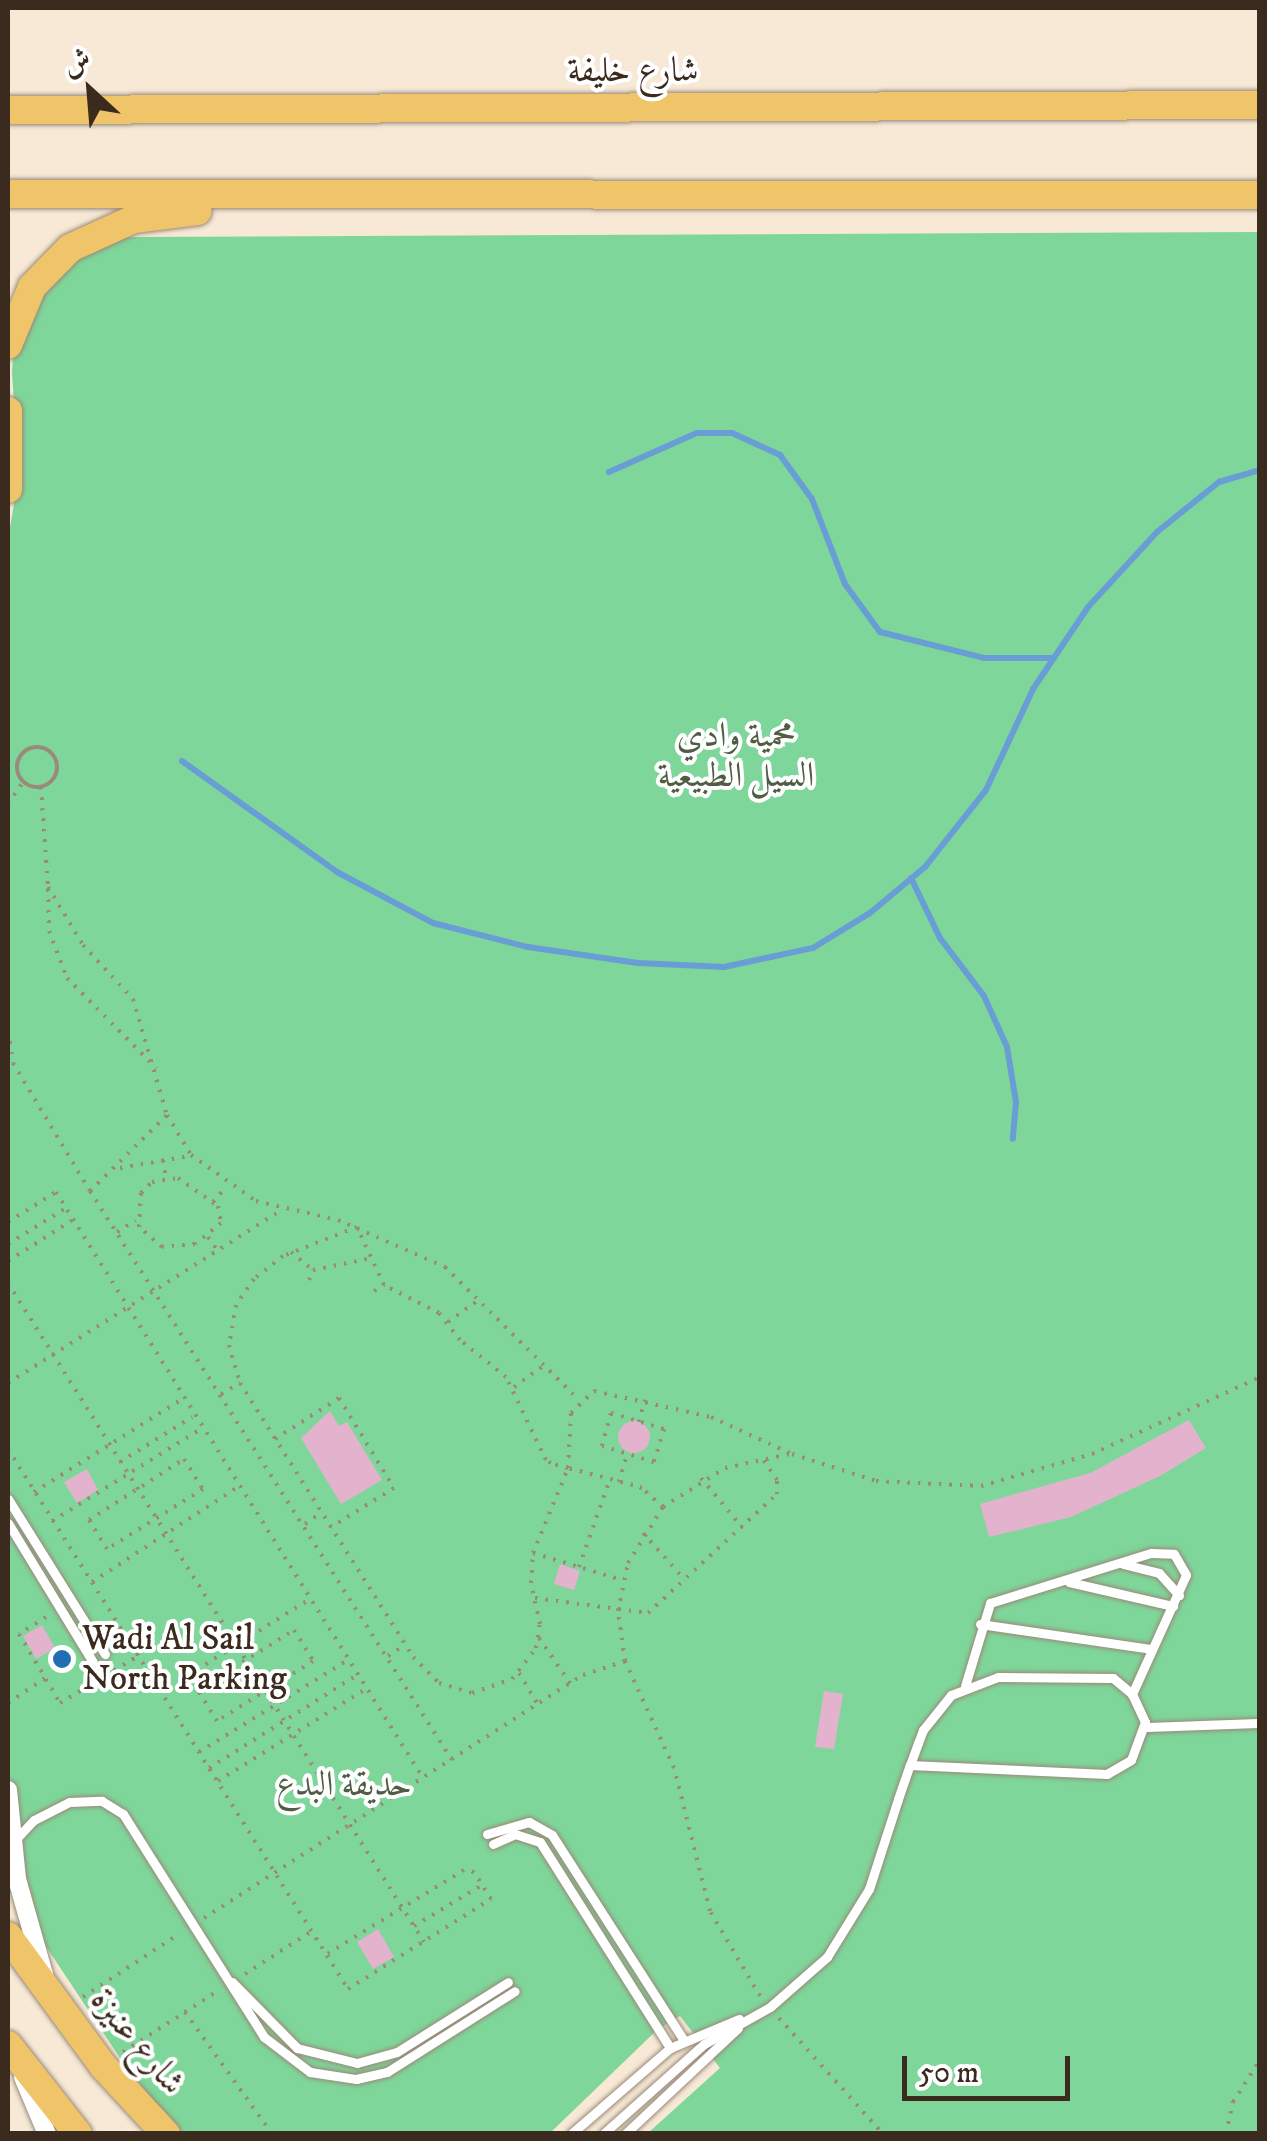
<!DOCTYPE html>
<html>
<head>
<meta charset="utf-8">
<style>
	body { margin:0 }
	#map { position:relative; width:1267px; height:2141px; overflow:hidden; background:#f7e9d6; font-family:"IM FELL DW Pica",Amiri,serif }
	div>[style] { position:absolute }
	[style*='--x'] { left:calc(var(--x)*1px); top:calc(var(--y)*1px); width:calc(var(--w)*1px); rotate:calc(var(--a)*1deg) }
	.green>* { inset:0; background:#7fd69a }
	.stream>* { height:6px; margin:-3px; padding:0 3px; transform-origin:3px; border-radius:3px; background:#699dd5 }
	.building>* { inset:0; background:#e3b3cd }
	.round { border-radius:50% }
	.path>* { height:4px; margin-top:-2px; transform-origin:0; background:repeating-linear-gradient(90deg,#998a7a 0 2.5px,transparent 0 10.5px) }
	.path>.ring { margin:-2px; padding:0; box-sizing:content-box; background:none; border:4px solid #998a7a; border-radius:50% }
	.roads { filter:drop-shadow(0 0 2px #998a7a) drop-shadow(0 0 2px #998a7a) }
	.service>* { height:9px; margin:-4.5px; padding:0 4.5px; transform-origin:4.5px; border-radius:4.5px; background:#fff }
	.minor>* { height:18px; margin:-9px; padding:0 9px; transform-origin:9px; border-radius:9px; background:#fff }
	.primary>* { height:28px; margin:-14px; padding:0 14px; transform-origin:14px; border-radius:14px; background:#f0c469 }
	.dots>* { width:28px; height:28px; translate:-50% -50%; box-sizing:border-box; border:5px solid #fff; border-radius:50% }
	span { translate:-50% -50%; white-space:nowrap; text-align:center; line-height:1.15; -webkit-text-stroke:8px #fff; paint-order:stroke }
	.street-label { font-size:35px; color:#3b2a1e }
	.park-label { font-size:35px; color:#4f5e43 }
	.poi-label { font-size:35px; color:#3b2a1e }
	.left { translate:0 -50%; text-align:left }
	.frame { position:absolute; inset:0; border:10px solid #3b2a1e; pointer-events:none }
	.north { position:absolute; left:40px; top:40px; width:100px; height:100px; -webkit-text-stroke:8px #fff; paint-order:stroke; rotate:334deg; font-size:28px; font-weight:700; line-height:40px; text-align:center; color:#3b2a1e }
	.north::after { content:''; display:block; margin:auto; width:35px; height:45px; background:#3b2a1e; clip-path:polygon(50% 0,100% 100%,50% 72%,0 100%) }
	.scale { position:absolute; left:902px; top:2056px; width:168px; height:45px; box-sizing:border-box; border:5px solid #3b2a1e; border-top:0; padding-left:12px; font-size:30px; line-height:35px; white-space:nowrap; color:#3b2a1e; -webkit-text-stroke:8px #fff; paint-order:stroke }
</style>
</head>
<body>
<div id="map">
	<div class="green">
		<div style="clip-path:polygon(1259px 232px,1259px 2133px,648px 2133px,720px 2068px,680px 2016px,658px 2029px,550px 2133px,180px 2133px,126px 2067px,8px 1889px,8px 539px,19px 475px,12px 373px,13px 355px,58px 262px,120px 237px)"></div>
	</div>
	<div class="stream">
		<div style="--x:609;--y:472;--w:96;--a:-23.9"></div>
		<div style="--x:697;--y:433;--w:35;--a:0"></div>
		<div style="--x:732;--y:433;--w:53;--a:24.6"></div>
		<div style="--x:780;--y:455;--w:54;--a:54"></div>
		<div style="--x:812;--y:499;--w:91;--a:68.8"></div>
		<div style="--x:845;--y:584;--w:59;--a:53.9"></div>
		<div style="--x:880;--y:632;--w:107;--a:14"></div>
		<div style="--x:984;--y:658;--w:70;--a:0"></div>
		<div style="--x:182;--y:761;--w:191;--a:35.6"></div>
		<div style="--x:337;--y:872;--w:109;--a:28"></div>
		<div style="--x:433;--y:923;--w:98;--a:14.2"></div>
		<div style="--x:528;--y:947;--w:111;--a:8.3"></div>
		<div style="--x:638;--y:963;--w:86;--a:2.7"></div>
		<div style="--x:724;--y:967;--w:91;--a:-12.1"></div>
		<div style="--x:813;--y:948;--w:67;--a:-31.6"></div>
		<div style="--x:870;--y:913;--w:72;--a:-39.9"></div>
		<div style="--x:925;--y:867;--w:98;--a:-51.6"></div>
		<div style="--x:986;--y:790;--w:111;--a:-65"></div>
		<div style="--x:1033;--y:689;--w:99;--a:-56.1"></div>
		<div style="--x:1088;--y:607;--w:102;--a:-47.4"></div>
		<div style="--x:1157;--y:532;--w:80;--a:-38.9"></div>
		<div style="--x:1219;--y:482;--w:43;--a:-16.3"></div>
		<div style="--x:911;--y:878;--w:67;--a:64.2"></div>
		<div style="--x:940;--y:938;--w:73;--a:52.8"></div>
		<div style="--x:984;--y:996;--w:56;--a:65.7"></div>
		<div style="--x:1007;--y:1047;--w:56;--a:80.7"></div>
		<div style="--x:1016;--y:1102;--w:37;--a:95"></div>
	</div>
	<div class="building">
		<div style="clip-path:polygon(330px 1411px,339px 1426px,347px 1422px,382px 1480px,341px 1504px,301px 1438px)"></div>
		<div style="clip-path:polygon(1189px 1420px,1206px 1448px,1160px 1476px,1071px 1517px,989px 1537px,980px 1504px,1090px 1473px)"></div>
		<div class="round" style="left:618px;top:1421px;width:32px;height:32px"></div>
		<div style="clip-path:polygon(87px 1469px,98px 1490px,77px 1503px,64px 1482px)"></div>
		<div style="clip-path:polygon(560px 1564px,580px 1571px,574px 1590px,554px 1584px)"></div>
		<div style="clip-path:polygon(42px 1625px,55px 1648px,36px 1659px,23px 1636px)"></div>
		<div style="clip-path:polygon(824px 1691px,843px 1694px,834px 1749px,815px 1747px)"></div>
		<div style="clip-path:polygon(378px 1929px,394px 1957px,373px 1969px,357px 1942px)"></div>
	</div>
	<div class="path">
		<div class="ring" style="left:17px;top:747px;width:36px;height:36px"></div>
		<div style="--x:41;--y:787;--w:100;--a:86"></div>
		<div style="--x:48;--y:887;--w:68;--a:58.9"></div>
		<div style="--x:83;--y:945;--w:74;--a:47.2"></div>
		<div style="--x:133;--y:999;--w:121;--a:73.7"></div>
		<div style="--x:167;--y:1115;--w:47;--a:59"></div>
		<div style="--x:191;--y:1155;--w:80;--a:35.3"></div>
		<div style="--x:256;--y:1201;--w:84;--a:13"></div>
		<div style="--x:338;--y:1220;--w:117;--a:23.7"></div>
		<div style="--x:445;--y:1267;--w:189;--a:44.8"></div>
		<div style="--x:8;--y:804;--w:27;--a:-56"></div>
		<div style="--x:48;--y:889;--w:42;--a:88.6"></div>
		<div style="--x:49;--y:931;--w:50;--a:69"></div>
		<div style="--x:67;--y:978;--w:127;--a:45.3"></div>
		<div style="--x:8;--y:1031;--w:32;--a:81"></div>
		<div style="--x:13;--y:1063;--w:149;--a:59"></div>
		<div style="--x:90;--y:1191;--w:674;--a:57.54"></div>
		<div style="--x:163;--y:1160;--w:19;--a:81"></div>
		<div style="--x:120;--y:1168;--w:70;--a:-9.9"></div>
		<div style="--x:178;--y:1178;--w:49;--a:35"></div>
		<div style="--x:218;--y:1206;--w:17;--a:80"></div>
		<div style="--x:221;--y:1223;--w:33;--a:141"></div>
		<div style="--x:195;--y:1244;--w:33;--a:175"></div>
		<div style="--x:162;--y:1247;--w:30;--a:-139"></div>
		<div style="--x:139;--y:1227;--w:34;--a:-87"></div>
		<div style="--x:141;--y:1193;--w:16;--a:-45"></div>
		<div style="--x:152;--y:1182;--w:26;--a:-9"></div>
		<div style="--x:90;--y:1191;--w:108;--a:-44.6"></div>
		<div style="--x:213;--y:1202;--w:20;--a:-49"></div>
		<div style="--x:8;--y:1222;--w:57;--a:-32"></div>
		<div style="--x:56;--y:1192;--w:691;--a:57.94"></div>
		<div style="--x:117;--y:1232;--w:22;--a:-32"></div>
		<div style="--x:208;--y:1237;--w:19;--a:55"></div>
		<div style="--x:8;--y:1244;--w:68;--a:-31.8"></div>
		<div style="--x:291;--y:1252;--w:28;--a:39"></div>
		<div style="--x:313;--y:1270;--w:55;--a:-11.5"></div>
		<div style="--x:8;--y:1261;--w:75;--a:-32.4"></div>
		<div style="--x:309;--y:1280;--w:11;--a:-68"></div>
		<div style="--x:8;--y:1283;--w:779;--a:57.74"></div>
		<div style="--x:374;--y:1291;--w:12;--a:-31"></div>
		<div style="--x:448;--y:1322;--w:36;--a:-36"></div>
		<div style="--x:8;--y:1383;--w:324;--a:-32.3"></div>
		<div style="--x:514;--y:1387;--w:36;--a:-36"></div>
		<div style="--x:221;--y:1394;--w:22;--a:-30"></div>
		<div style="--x:611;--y:1413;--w:55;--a:16.8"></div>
		<div style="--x:664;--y:1429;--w:34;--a:107"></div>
		<div style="--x:654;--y:1462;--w:54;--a:-162.9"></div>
		<div style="--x:602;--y:1446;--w:34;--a:-75"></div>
		<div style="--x:639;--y:1422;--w:23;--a:-75"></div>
		<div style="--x:275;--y:1439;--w:76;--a:-32.6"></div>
		<div style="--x:339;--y:1398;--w:105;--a:58.6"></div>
		<div style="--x:394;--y:1488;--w:74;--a:148.2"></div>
		<div style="--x:8;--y:1449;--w:638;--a:57.8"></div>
		<div style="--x:348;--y:1989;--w:169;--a:-32.2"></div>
		<div style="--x:491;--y:1899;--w:32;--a:-122"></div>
		<div style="--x:474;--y:1872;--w:10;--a:-169"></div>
		<div style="--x:464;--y:1870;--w:161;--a:148.5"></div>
		<div style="--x:184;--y:1459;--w:36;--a:58"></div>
		<div style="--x:203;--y:1489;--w:113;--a:148"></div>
		<div style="--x:107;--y:1549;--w:34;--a:-122"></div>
		<div style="--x:89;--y:1520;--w:113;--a:-32.7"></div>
		<div style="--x:120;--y:1462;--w:85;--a:-32"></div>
		<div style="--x:701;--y:1478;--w:64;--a:50.1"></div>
		<div style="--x:619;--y:1482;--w:29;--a:-74"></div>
		<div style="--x:34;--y:1492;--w:175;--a:-32.1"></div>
		<div style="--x:663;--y:1507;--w:28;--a:-138"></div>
		<div style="--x:642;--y:1488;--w:9;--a:-162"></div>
		<div style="--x:633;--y:1485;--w:67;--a:-165.3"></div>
		<div style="--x:568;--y:1468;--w:18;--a:-164"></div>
		<div style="--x:551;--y:1463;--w:6;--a:-149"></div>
		<div style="--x:546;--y:1460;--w:92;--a:-115.7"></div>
		<div style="--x:506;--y:1377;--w:59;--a:-141.2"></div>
		<div style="--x:460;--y:1340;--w:34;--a:-128"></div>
		<div style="--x:439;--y:1313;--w:62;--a:-153"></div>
		<div style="--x:384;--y:1285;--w:64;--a:-115"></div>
		<div style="--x:357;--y:1227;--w:79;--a:158.6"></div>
		<div style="--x:283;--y:1256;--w:37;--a:142"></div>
		<div style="--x:254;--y:1279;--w:32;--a:125"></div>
		<div style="--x:236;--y:1305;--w:41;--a:99.9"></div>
		<div style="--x:229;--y:1345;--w:40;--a:74"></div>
		<div style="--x:240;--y:1383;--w:324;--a:57.7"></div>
		<div style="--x:413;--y:1657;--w:37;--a:45"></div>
		<div style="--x:439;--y:1683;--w:34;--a:17"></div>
		<div style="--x:472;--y:1693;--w:42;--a:-19.3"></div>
		<div style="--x:512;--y:1679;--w:39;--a:-52"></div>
		<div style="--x:536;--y:1648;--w:24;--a:-81"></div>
		<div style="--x:540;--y:1624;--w:42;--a:-102.4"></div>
		<div style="--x:531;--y:1583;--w:30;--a:-86"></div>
		<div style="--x:533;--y:1553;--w:92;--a:-67.6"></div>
		<div style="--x:568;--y:1468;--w:55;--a:-86.9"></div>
		<div style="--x:571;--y:1413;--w:32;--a:-44"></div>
		<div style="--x:594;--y:1391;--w:120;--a:12.5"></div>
		<div style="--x:711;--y:1417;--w:89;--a:24.6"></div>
		<div style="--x:792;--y:1454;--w:88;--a:17.8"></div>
		<div style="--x:876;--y:1481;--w:105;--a:2.7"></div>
		<div style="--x:981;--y:1486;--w:116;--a:-16.1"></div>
		<div style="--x:1092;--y:1454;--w:185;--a:-24.6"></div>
		<div style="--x:52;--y:1521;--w:175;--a:-31.7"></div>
		<div style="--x:305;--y:1524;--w:21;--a:-35"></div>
		<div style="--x:643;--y:1533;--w:63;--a:48.2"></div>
		<div style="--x:533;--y:1553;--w:93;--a:16.9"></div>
		<div style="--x:579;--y:1567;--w:93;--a:-70.6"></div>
		<div style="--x:92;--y:1582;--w:176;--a:-33.1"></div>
		<div style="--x:535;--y:1598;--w:114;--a:7.6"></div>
		<div style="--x:648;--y:1613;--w:176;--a:-42.7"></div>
		<div style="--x:777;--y:1494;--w:14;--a:-90"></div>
		<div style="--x:777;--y:1480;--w:25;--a:-124"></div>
		<div style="--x:46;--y:1617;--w:32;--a:148"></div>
		<div style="--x:19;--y:1634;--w:80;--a:59.3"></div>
		<div style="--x:60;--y:1703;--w:91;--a:-31.1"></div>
		<div style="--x:294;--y:1630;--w:36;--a:58"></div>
		<div style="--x:313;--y:1661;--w:113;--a:148"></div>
		<div style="--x:217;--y:1721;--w:36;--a:-122"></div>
		<div style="--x:198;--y:1690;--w:113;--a:-32"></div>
		<div style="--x:539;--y:1638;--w:55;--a:55.4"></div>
		<div style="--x:388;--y:1656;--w:20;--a:-33"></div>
		<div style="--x:519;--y:1673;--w:35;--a:59"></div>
		<div style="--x:161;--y:1692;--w:176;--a:-32"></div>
		<div style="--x:8;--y:1703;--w:45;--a:-34"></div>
		<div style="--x:199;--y:1752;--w:175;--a:-31.7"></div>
		<div style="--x:209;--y:1768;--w:175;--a:-32.1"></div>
		<div style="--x:218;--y:1781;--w:174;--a:-31.9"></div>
		<div style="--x:204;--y:1918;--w:450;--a:-32.7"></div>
		<div style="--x:583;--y:1675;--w:44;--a:-18.4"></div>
		<div style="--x:414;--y:1926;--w:79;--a:-31.1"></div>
		<div style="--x:245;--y:1974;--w:80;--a:-32.7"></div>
		<div style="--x:760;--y:1996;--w:99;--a:-120.5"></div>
		<div style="--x:710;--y:1911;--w:147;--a:-104.1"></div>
		<div style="--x:674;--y:1768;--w:118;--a:-114.6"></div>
		<div style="--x:625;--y:1661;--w:50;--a:-98"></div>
		<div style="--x:618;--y:1611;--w:49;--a:-78.2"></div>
		<div style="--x:628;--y:1563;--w:66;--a:-58"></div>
		<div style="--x:663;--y:1507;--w:73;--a:-32.2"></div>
		<div style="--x:725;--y:1468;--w:66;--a:-12.2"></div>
		<div style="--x:83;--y:1997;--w:115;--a:-33.3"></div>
		<div style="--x:185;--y:2012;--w:150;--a:54.5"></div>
		<div style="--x:779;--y:2018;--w:156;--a:48.1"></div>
		<div style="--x:123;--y:2052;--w:111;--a:-32.8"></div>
		<div style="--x:1226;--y:2134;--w:33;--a:-78"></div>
		<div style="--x:1233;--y:2102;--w:50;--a:-57.3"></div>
	</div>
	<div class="roads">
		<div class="service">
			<div style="--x:8;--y:1499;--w:183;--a:58"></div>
			<div style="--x:8;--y:1523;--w:163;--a:58.6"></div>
			<div style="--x:1123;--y:1564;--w:37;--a:14"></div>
			<div style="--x:1159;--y:1573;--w:30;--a:48"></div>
			<div style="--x:1069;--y:1582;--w:107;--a:13"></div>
			<div style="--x:980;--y:1624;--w:174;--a:8.3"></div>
			<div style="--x:965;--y:1686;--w:87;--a:-73.2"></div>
			<div style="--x:990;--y:1603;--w:169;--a:-17.3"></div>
			<div style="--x:1151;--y:1553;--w:23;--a:2"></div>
			<div style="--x:1174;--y:1554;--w:24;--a:60"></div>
			<div style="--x:1186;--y:1575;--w:131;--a:114.4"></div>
			<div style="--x:1145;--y:1727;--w:115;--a:-2"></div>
			<div style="--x:487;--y:1834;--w:44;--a:-15.9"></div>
			<div style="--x:529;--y:1822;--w:26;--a:29"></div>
			<div style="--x:552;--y:1835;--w:242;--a:57.3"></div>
			<div style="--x:16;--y:1839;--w:26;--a:-47"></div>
			<div style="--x:34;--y:1820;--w:39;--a:-27"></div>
			<div style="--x:69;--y:1802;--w:33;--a:-2"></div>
			<div style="--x:102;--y:1801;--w:25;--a:32"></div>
			<div style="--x:123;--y:1814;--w:264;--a:57.7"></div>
			<div style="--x:264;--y:2037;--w:58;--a:37.3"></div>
			<div style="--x:310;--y:2072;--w:47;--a:8.7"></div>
			<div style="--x:356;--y:2079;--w:32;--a:-13"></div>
			<div style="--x:387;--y:2072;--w:151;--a:-32.3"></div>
			<div style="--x:493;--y:1844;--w:24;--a:-24"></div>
			<div style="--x:515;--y:1834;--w:26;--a:18"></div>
			<div style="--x:540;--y:1842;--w:244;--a:57.7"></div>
			<div style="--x:232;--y:1982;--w:93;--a:45.4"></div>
			<div style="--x:297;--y:2048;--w:62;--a:14"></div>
			<div style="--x:357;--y:2063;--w:41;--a:-15.4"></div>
			<div style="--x:397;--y:2052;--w:131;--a:-32.2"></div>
			<div style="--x:571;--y:2134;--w:131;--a:-41"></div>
			<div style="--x:670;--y:2048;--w:75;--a:-22.8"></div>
			<div style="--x:603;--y:2134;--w:135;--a:-41.7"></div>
			<div style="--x:704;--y:2044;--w:76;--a:-29.3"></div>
			<div style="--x:770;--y:2007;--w:76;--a:-41.3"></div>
			<div style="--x:827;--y:1957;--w:80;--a:-58.3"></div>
			<div style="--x:869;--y:1889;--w:95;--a:-72.1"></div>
			<div style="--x:898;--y:1799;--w:36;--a:-71"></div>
			<div style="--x:910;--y:1765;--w:23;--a:-70"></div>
			<div style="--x:918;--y:1743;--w:14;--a:-69"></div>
			<div style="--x:923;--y:1730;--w:45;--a:-51.3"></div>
			<div style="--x:951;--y:1695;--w:50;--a:-21"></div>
			<div style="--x:998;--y:1677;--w:115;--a:0.5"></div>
			<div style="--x:1113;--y:1678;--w:25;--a:40"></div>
			<div style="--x:1132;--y:1694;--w:31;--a:65"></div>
			<div style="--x:1145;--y:1722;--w:40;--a:110.2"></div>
			<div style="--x:1131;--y:1760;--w:28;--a:150"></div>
			<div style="--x:1107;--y:1774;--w:197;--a:-177.4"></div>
			<div style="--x:625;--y:2134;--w:155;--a:-43.2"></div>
		</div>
		<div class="minor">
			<div style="--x:8;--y:1790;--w:89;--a:84.2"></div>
			<div style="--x:17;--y:1879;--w:103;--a:74.2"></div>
			<div style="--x:23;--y:2077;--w:62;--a:67.2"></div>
		</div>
		<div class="primary">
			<div style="--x:8;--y:110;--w:1252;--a:-0.23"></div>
			<div style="--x:8;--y:194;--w:1252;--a:0.05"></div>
			<div style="--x:8;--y:345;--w:63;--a:-67.5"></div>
			<div style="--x:32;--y:287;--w:54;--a:-45.7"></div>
			<div style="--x:70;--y:248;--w:70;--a:-24.4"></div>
			<div style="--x:134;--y:219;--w:64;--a:-7.1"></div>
			<div style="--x:8;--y:411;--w:78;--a:90"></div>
			<div style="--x:8;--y:1936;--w:161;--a:53.8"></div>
			<div style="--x:103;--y:2066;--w:93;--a:47.2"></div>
			<div style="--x:8;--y:2045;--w:113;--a:51.8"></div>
		</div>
	</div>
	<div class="dots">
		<div style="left:62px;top:1659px;background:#1f6fb2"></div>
	</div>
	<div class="street-label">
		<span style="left:633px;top:71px">شارع خليفة</span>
		<span style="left:137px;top:2042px;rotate:50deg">شارع عنيزة</span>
	</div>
	<div class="park-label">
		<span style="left:736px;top:756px">محمية وادي<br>السيل الطبيعية</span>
		<span style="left:344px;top:1785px">حديقة البدع</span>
	</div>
	<div class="poi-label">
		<span class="left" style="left:82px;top:1659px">Wadi Al Sail<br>North Parking</span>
	</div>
	<div class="frame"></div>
	<div class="north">ش</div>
	<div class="scale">50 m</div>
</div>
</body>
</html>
